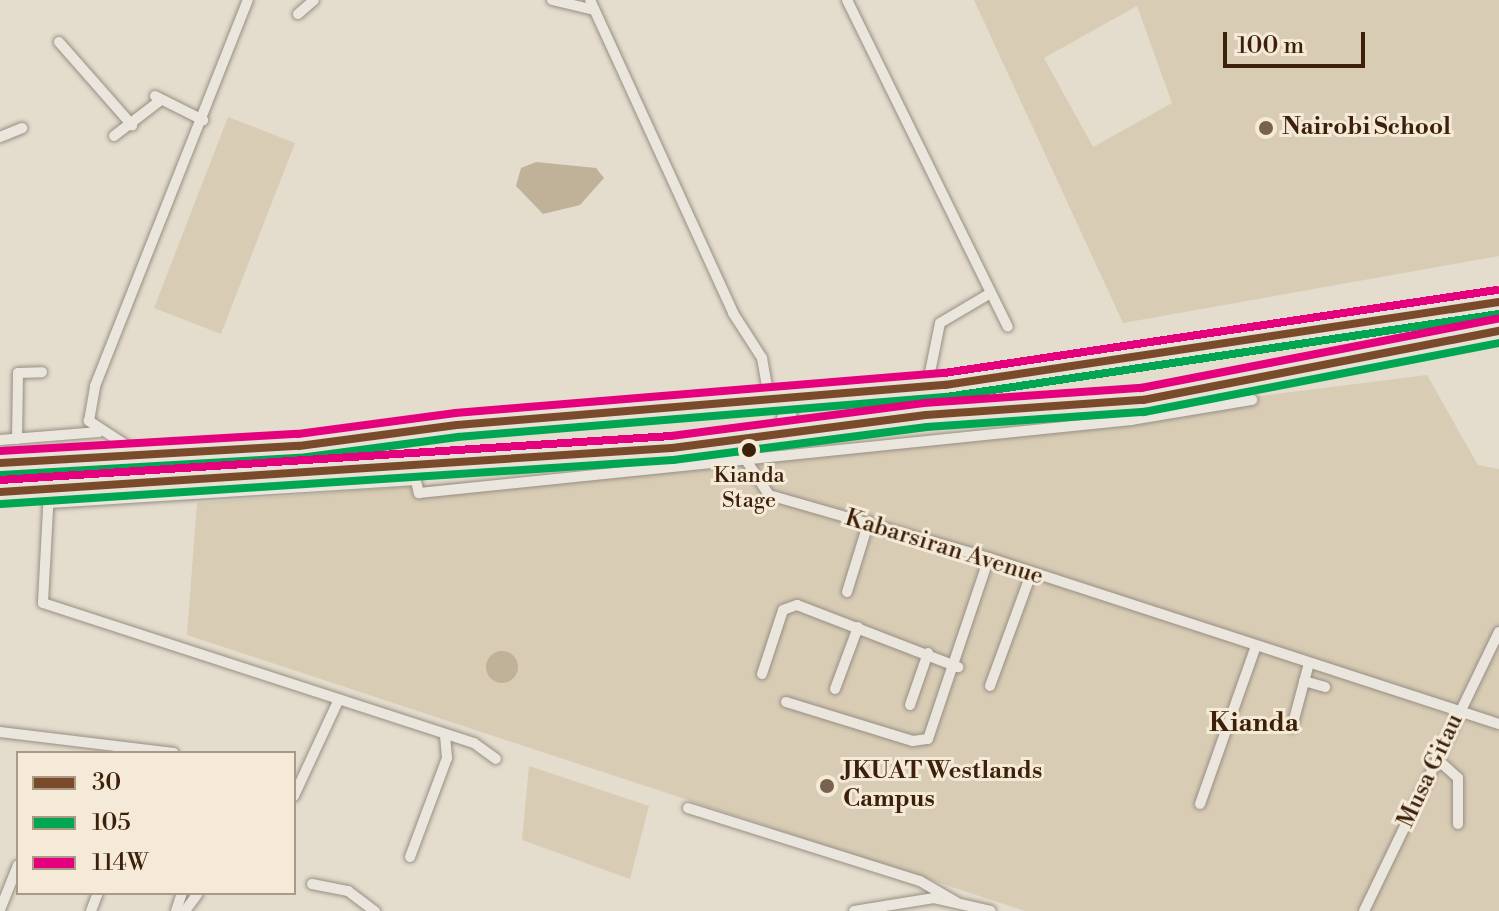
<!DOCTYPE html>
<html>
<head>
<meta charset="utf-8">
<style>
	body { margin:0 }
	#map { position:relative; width:1499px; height:911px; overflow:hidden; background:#e4dccc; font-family:"Libre Bodoni",serif }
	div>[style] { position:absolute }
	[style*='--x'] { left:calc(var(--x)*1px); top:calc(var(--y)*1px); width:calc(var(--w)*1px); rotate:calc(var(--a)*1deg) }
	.green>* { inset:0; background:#d9ccb5 }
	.water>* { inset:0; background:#c0b199 }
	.round { border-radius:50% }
	.roads { filter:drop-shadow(0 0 2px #978f83) drop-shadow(0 0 2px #978f83) }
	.minor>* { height:10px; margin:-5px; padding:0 5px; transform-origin:5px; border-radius:5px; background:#eae5dd }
	.trunk>* { height:18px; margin:-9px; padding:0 9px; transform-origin:9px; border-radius:9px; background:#e7e1d8 }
	.bus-1>* { height:8px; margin:-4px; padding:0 4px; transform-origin:4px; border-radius:4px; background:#7a4b2a }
	.bus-2>* { height:8px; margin:-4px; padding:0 4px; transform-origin:4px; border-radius:4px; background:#00a651 }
	.bus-3>* { height:8px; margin:-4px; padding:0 4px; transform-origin:4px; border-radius:4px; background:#e5007d }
	.dots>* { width:22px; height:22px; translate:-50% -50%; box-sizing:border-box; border:4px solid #f4ead7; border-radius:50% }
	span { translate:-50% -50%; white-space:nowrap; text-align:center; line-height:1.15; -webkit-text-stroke:6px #f4ead7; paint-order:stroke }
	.bus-label { font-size:22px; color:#3c2009 }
	.poi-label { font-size:24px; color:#3c2009; font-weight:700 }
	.left { translate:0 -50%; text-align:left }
	.street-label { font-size:24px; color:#3c2009 }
	.neighbourhood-label { font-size:26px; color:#3c2009; font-weight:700 }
	.legend { position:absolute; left:16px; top:751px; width:280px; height:144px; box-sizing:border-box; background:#f4ead7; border:2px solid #aa9985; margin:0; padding:10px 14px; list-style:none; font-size:24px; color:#3c2009 }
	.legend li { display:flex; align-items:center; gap:16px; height:40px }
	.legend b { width:40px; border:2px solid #aa9985 }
	.scale { position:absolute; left:1223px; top:32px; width:142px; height:36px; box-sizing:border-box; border:4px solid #3c2009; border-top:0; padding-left:10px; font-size:24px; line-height:28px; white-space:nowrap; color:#3c2009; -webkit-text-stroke:6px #f4ead7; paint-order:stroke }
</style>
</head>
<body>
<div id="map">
	<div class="green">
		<div style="clip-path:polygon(evenodd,974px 0,1499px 0,1499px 256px,1123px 323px,974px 0,1137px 6px,1172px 103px,1093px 147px,1044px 58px,1137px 6px)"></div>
		<div style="clip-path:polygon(228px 117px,295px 143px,221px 334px,154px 308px)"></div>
		<div style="clip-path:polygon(1427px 375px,1478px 465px,1499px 469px,1499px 911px,1025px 911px,187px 635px,197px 503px,771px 458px)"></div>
		<div style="clip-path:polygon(529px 766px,649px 806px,630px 879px,522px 840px)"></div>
	</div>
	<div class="water">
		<div style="clip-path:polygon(536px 162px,596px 168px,604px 178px,580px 205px,543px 214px,516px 186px,521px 168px)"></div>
		<div class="round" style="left:486px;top:651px;width:32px;height:32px"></div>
	</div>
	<div class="roads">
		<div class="minor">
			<div style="--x:552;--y:0;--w:43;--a:13.4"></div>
			<div style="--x:590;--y:0;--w:344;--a:65.4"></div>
			<div style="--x:733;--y:313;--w:54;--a:57.2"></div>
			<div style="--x:762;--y:358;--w:40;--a:80"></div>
			<div style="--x:847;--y:0;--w:364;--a:63.8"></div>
			<div style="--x:298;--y:14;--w:21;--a:-41"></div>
			<div style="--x:59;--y:42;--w:111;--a:48.7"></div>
			<div style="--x:155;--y:96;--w:54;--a:26.6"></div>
			<div style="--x:114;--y:136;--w:59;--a:-37.5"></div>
			<div style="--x:0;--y:137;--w:24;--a:-22"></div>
			<div style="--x:927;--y:387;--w:65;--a:-78.5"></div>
			<div style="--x:940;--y:323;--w:57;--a:-30.6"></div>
			<div style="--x:17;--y:439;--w:66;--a:-89.1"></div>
			<div style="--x:18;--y:373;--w:24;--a:-2"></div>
			<div style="--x:0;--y:440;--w:99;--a:-4.6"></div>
			<div style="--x:138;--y:453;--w:59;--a:-146.9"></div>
			<div style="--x:89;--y:421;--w:36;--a:-80"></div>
			<div style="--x:95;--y:386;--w:415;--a:-68.4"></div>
			<div style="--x:744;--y:457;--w:45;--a:56.7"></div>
			<div style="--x:769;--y:495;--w:229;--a:16"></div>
			<div style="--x:989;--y:558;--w:536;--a:18.03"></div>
			<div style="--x:413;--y:468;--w:26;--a:77"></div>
			<div style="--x:419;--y:493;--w:716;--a:-5.85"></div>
			<div style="--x:1131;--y:420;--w:123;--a:-9.4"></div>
			<div style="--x:49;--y:491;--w:112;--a:93.1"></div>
			<div style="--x:43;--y:603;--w:453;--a:18"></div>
			<div style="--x:474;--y:743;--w:27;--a:36"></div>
			<div style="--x:49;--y:503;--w:368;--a:-3.6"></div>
			<div style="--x:847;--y:592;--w:74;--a:-72.8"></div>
			<div style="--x:762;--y:674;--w:67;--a:-71.8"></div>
			<div style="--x:783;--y:610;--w:15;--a:-20"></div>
			<div style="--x:797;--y:605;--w:173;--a:21.1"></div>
			<div style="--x:1304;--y:681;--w:22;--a:16"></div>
			<div style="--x:990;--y:686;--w:119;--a:-69.9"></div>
			<div style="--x:835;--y:689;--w:66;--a:-69.6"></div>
			<div style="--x:786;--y:702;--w:133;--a:17.1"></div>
			<div style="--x:913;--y:741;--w:15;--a:-8"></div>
			<div style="--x:928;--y:739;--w:191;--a:-71.4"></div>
			<div style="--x:910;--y:705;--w:55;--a:-70.9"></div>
			<div style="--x:1292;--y:727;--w:66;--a:-75.1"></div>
			<div style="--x:0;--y:732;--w:175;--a:6.9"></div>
			<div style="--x:1437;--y:759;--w:28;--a:42"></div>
			<div style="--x:1458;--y:778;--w:46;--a:90"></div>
			<div style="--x:294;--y:796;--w:105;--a:-65.1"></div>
			<div style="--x:1200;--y:804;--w:164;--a:-70.5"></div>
			<div style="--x:688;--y:808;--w:243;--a:17.5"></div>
			<div style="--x:920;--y:881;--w:42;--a:30.3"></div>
			<div style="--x:410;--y:857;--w:106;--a:-69.5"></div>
			<div style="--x:447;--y:758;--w:24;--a:-95"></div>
			<div style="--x:312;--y:884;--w:37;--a:11"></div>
			<div style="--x:348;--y:891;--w:34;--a:37"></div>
			<div style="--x:0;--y:910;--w:48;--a:-68.2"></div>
			<div style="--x:91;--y:911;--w:19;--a:-69"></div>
			<div style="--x:176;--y:911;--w:19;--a:-72"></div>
			<div style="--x:185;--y:911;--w:22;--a:-54"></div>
			<div style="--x:854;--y:911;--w:81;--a:-9.2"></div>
			<div style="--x:934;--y:898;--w:58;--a:12.8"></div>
			<div style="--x:1364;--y:911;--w:310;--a:-64.2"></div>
		</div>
		<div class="trunk">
			<div style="--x:791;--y:396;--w:25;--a:102"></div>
			<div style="--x:786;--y:420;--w:18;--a:43"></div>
			<div style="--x:0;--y:463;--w:299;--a:-3.3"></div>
			<div style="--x:299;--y:446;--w:159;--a:-7.6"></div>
			<div style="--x:457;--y:425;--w:490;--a:-4.7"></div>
			<div style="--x:945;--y:385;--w:560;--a:-8.52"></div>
			<div style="--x:0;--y:492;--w:673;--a:-3.75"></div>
			<div style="--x:672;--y:448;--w:256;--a:-7.4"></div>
			<div style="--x:926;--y:415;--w:218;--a:-4"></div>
			<div style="--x:1143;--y:400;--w:363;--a:-11"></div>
		</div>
	</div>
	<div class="bus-1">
		<div style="--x:0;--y:463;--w:299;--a:-3.3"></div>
		<div style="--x:299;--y:446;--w:159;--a:-7.6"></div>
		<div style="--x:457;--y:425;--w:490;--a:-4.7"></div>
		<div style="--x:945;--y:385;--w:560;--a:-8.52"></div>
		<div style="--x:0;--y:492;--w:673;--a:-3.75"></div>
		<div style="--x:672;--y:448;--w:256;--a:-7.4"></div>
		<div style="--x:926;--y:415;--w:218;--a:-4"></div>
		<div style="--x:1143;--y:400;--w:363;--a:-11"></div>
	</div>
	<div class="bus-2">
		<div style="--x:1;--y:475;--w:299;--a:-3.3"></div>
		<div style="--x:300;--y:458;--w:159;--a:-7.6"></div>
		<div style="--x:458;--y:437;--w:490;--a:-4.7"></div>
		<div style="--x:946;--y:397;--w:559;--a:-8.54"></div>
		<div style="--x:1;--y:504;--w:673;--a:-3.75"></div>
		<div style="--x:673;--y:460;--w:256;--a:-7.4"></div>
		<div style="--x:927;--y:427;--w:218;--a:-4"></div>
		<div style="--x:1144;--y:412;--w:362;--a:-11"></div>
	</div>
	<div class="bus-3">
		<div style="--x:0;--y:451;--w:298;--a:-3.3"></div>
		<div style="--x:298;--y:434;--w:159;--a:-7.6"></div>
		<div style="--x:456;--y:413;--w:490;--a:-4.7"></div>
		<div style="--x:944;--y:373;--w:559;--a:-8.54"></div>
		<div style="--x:0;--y:480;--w:672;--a:-3.75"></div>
		<div style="--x:671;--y:436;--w:255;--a:-7.4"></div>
		<div style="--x:924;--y:403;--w:218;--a:-4"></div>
		<div style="--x:1141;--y:388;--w:363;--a:-11"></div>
	</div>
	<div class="dots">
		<div style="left:1266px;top:128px;background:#77624d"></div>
		<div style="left:749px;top:450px;background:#3c2009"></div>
		<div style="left:827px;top:786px;background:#77624d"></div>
	</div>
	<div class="bus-label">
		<span style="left:749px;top:488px">Kianda<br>Stage</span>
	</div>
	<div class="poi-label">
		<span class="left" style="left:1282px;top:128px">Nairobi School</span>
		<span class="left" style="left:843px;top:786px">JKUAT Westlands<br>Campus</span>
	</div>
	<div class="street-label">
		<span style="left:944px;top:548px;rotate:17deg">Kabarsiran Avenue</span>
		<span style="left:1431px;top:771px;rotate:-65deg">Musa Gitau</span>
	</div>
	<div class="neighbourhood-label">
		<span style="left:1254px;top:724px">Kianda</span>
	</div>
	<ul class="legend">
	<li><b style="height:10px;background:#7a4b2a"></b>30</li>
	<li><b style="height:10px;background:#00a651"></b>105</li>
	<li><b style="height:10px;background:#e5007d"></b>114W</li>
	</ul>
	<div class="scale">100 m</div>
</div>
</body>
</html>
